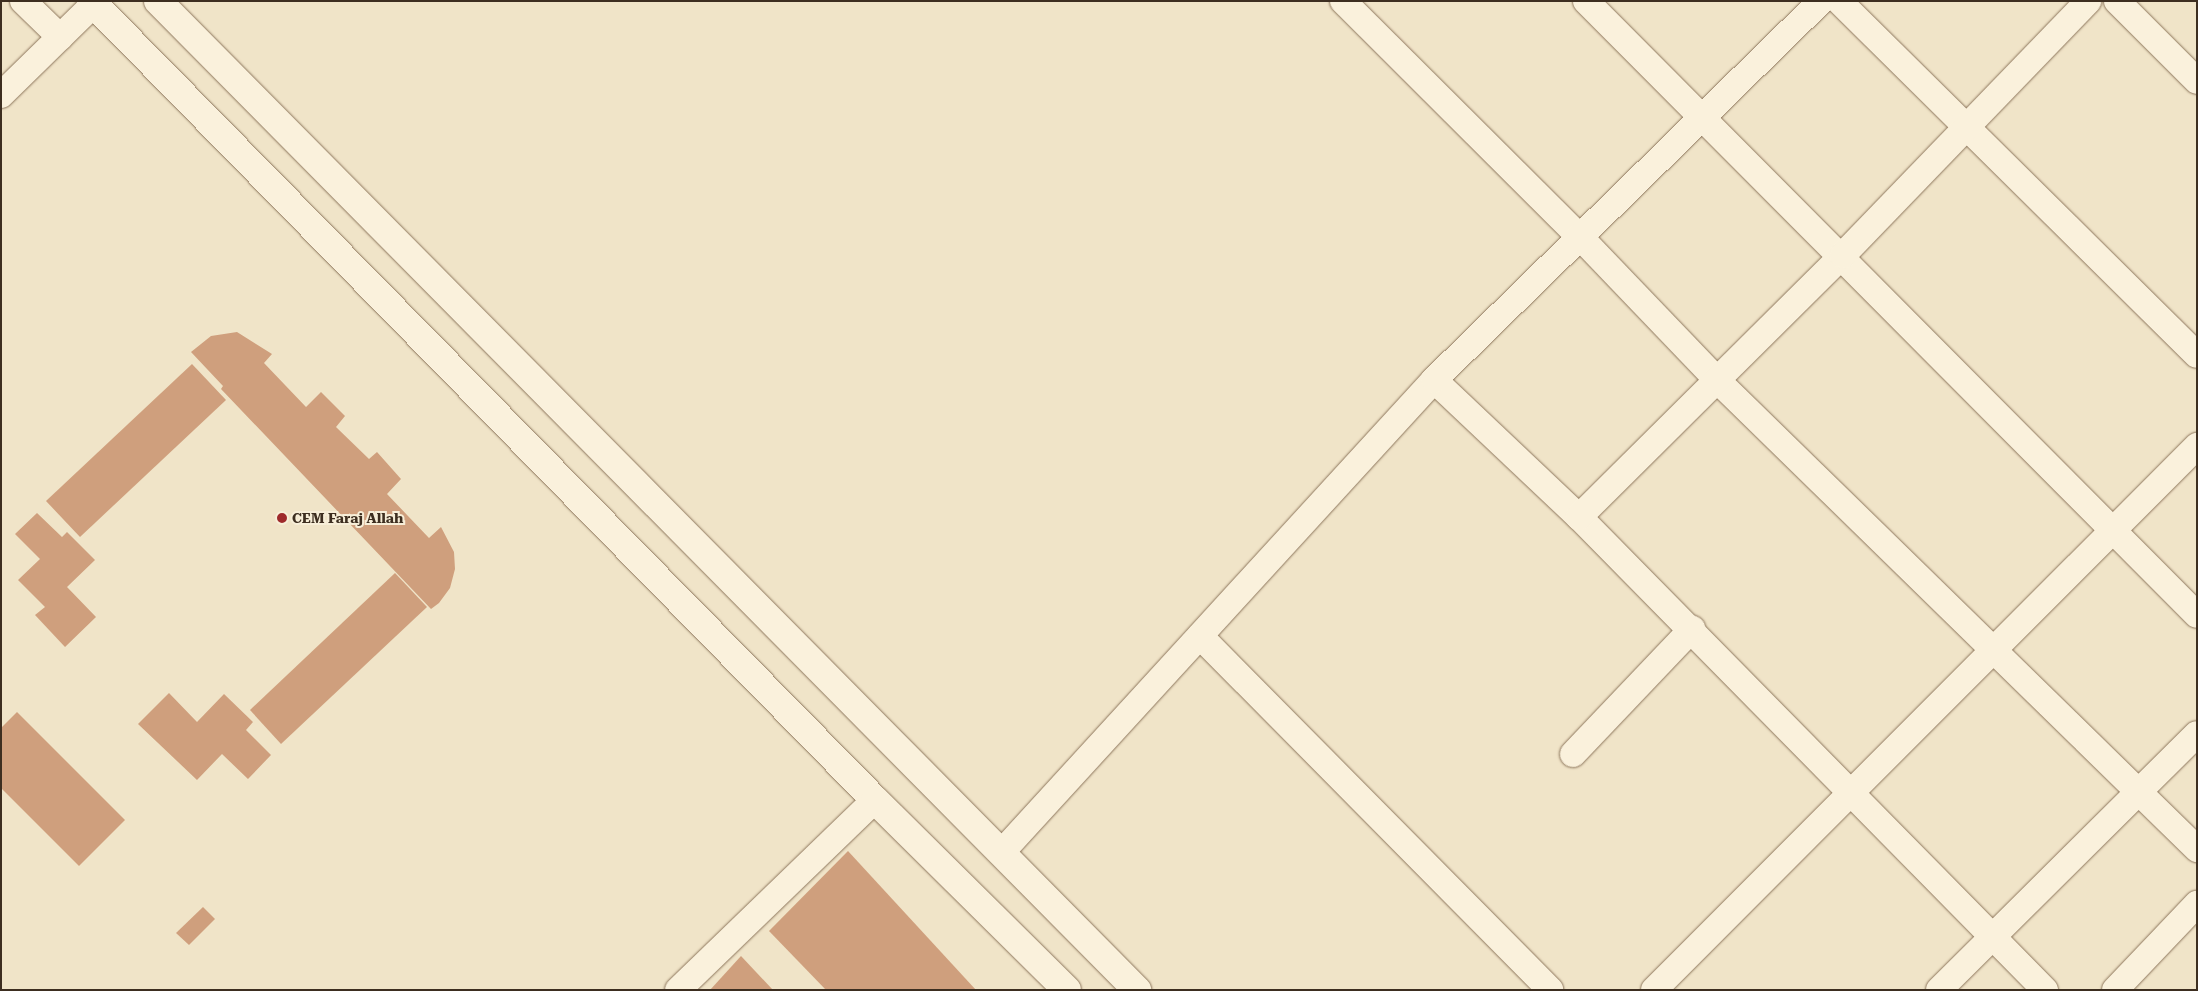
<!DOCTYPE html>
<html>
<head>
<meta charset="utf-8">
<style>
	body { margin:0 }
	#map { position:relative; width:2198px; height:991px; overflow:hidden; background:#f0e4c8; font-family:"Roboto Serif",serif }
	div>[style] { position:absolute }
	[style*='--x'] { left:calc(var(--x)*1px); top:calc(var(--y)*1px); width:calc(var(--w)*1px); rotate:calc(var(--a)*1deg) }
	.building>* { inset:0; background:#cf9f7d }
	.roads { filter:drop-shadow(0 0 1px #8d765c) drop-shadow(0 0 1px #8d765c) }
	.street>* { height:26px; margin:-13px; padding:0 13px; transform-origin:13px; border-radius:13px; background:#faf1dc }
	.secondary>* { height:28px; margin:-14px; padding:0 14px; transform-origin:14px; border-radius:14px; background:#faf1dc }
	.dots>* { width:14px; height:14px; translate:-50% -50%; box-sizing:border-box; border:2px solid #f7eed8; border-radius:50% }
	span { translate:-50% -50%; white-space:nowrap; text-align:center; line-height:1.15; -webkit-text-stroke:4px #f7eed8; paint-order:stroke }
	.poi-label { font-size:14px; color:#3d2e20; font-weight:700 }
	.left { translate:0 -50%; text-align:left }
	.frame { position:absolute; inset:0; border:2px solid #3d2e20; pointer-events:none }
</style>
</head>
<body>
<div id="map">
	<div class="building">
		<div style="clip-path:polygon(237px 332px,272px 354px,264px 363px,306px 407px,321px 392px,345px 416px,336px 427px,369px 459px,377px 452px,401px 479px,387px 494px,429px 538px,441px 527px,454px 552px,455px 569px,450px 588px,439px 603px,431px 609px,221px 389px,223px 386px,191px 352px,211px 336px)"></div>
		<div style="clip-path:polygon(192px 364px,226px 400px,80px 537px,46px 501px)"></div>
		<div style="clip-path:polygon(37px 513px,62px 537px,67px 532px,95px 560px,67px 587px,96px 617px,65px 647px,35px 615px,45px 607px,18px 580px,40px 559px,15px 534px)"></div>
		<div style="clip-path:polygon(395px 573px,427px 607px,281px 744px,250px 710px)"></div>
		<div style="clip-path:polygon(169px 693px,197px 722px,224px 694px,253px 722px,246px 730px,271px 755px,248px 779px,222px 754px,197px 780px,138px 724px)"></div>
		<div style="clip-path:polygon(17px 712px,125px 820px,79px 866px,1px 788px,1px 728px)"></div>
		<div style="clip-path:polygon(848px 851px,976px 990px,826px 990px,769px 931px)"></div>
		<div style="clip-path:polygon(203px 907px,215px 919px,189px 945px,176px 933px)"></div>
		<div style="clip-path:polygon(741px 956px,773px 990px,710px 990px)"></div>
	</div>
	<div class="roads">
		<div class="street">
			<div style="--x:23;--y:1;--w:52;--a:44.2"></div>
			<div style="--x:1343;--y:1;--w:334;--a:44.9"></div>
			<div style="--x:1580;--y:237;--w:199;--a:46.2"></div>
			<div style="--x:1718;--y:381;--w:670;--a:44.33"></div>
			<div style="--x:1586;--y:1;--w:866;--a:45.14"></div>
			<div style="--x:1839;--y:1;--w:503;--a:44.68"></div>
			<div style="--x:2117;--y:1;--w:113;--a:45"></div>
			<div style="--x:1;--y:95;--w:134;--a:-44.4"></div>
			<div style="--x:1434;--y:380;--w:199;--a:43.4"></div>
			<div style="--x:1200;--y:636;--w:498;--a:45.3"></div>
			<div style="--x:1573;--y:754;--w:173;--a:-46.4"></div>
			<div style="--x:1001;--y:853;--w:641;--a:-47.53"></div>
			<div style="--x:1434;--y:380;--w:542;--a:-44.4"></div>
			<div style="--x:678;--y:990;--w:274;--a:-44"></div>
			<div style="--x:1654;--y:990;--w:769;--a:-45.05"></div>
			<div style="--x:1939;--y:990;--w:363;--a:-44.8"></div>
			<div style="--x:2045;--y:990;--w:664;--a:-134.57"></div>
			<div style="--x:1579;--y:517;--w:372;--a:-44.8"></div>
			<div style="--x:1843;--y:255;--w:353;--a:-46"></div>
			<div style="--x:2115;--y:990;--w:119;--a:-46.4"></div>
		</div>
		<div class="secondary">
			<div style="--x:91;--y:1;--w:1119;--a:45.54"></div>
			<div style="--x:875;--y:800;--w:270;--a:44.7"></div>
			<div style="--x:158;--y:1;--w:1392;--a:45.29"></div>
		</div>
	</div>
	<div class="dots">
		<div style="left:282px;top:518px;background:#9e2a2b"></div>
	</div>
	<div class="poi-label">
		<span class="left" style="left:292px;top:518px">CEM Faraj Allah</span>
	</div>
	<div class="frame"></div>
</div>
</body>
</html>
